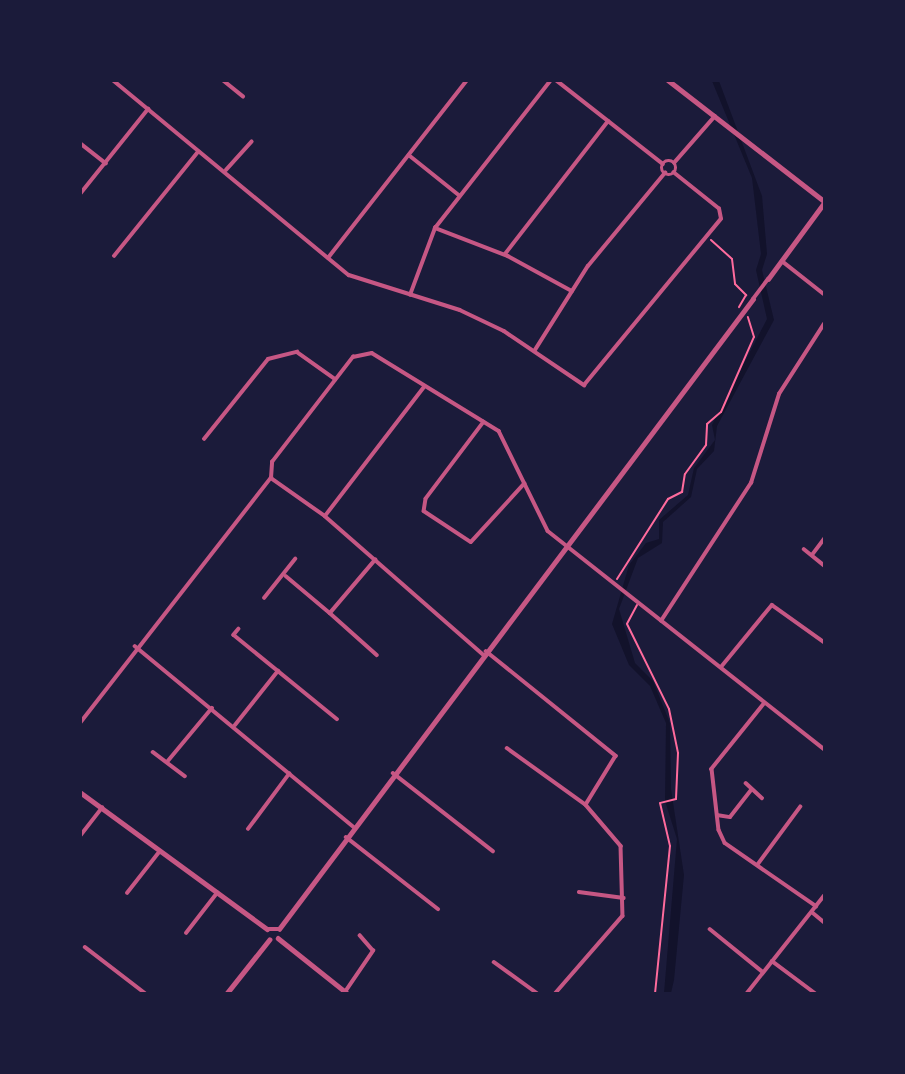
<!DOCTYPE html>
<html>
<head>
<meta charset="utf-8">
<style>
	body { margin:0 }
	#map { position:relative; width:905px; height:1074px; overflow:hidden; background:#1b1b3a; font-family:Jost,sans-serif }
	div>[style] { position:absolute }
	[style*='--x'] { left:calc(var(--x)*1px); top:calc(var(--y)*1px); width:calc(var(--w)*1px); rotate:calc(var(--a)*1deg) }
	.water>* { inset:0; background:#12122b }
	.path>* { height:2px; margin:-1px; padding:0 1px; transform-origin:1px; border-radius:1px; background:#ff6b9d }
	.minor>* { height:3.5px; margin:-1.75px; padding:0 1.75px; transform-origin:1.75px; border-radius:1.75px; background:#c65784 }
	.minor>.ring { margin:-1.75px; padding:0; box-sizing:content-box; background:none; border:3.5px solid #c65784; border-radius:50% }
	.tertiary>* { height:4.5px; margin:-2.25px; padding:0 2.25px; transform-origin:2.25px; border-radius:2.25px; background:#c65784 }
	span { translate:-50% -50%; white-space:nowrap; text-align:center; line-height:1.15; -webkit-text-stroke:6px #1b1b3a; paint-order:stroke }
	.frame { position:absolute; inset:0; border:82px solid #1b1b3a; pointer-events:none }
</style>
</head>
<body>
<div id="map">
	<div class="water">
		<div style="clip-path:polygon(712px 81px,719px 81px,762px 196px,767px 254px,762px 270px,774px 320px,717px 426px,714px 451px,697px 469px,691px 497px,663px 522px,662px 543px,638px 558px,619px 609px,635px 663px,653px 681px,670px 723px,671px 789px,684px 875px,674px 980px,671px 993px,664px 993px,677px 839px,665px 801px,666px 723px,650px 686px,629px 665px,612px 624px,629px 565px,646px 543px,659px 539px,659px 520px,688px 495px,694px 468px,715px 440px,712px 425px,767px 319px,756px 270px,761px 254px,752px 178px)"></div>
	</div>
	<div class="path">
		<div style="--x:711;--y:240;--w:28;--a:42"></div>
		<div style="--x:732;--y:259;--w:25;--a:83"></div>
		<div style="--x:735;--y:284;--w:16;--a:45"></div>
		<div style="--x:746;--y:295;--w:14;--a:120"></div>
		<div style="--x:617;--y:579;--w:95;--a:-57.5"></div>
		<div style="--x:668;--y:499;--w:16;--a:-27"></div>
		<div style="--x:682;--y:492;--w:18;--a:-81"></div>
		<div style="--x:685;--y:474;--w:36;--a:-54"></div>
		<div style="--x:706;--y:445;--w:21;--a:-87"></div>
		<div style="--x:707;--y:424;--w:18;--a:-41"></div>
		<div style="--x:721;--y:412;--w:82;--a:-66.3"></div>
		<div style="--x:754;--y:337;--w:21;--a:-107"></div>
		<div style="--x:637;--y:605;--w:21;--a:118"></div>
		<div style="--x:627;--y:624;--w:95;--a:63.7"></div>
		<div style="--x:669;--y:709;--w:45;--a:78.4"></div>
		<div style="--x:678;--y:753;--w:46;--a:92.5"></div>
		<div style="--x:676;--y:799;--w:16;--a:166"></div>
		<div style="--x:660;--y:803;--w:44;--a:76.9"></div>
		<div style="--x:670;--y:846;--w:148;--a:95.8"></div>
	</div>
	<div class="minor">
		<div style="--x:113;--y:80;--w:306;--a:39.6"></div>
		<div style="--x:349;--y:275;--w:116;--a:17.5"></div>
		<div style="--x:460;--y:310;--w:49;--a:25.5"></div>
		<div style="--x:504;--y:331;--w:97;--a:34"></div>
		<div style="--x:584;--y:385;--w:215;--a:-50.5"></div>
		<div style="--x:721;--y:219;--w:10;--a:-101"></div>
		<div style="--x:719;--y:209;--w:58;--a:-141.3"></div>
		<div style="--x:223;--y:80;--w:26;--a:39"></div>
		<div style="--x:556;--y:80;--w:136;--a:38.1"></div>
		<div style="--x:80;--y:143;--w:33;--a:38"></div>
		<div style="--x:409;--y:155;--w:64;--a:38.7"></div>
		<div class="ring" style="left:662px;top:161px;width:10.5px;height:10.5px"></div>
		<div style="--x:674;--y:163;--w:62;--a:-48.9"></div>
		<div style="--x:226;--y:170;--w:38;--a:-48"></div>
		<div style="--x:80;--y:194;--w:109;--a:-51.3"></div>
		<div style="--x:435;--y:228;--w:78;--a:21"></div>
		<div style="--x:508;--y:256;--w:73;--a:28.7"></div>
		<div style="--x:505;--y:254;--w:168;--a:-52.2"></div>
		<div style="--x:114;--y:256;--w:134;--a:-51.1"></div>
		<div style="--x:328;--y:258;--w:226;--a:-52"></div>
		<div style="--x:782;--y:261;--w:53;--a:38.2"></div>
		<div style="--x:410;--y:295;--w:72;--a:-69.5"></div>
		<div style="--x:435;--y:228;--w:188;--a:-51.9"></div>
		<div style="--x:753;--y:299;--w:25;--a:-53"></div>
		<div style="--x:535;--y:350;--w:99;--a:-57.8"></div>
		<div style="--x:588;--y:266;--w:121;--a:-50.4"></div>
		<div style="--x:484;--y:422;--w:96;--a:127"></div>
		<div style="--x:426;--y:499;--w:12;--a:99"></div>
		<div style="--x:424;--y:511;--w:56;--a:33.4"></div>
		<div style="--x:471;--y:542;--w:79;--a:-47.6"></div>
		<div style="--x:204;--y:439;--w:102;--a:-51.3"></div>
		<div style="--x:268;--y:359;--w:30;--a:-14"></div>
		<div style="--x:297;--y:352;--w:47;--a:35.4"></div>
		<div style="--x:271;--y:478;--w:16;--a:-86"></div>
		<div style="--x:272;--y:462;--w:133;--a:-52.4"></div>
		<div style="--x:353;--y:357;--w:19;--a:-12"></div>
		<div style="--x:372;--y:353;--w:149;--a:31.6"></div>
		<div style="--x:499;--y:431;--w:111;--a:63.9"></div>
		<div style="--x:548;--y:531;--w:352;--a:38.3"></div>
		<div style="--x:271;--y:478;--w:66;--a:35.1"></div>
		<div style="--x:325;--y:516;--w:211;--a:41.2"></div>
		<div style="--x:325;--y:516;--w:163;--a:-52.5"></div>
		<div style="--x:804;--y:549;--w:26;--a:39"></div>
		<div style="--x:812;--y:555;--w:20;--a:-53"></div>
		<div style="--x:286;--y:576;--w:57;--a:40.1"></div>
		<div style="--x:330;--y:613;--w:70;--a:-49.7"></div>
		<div style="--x:264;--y:598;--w:50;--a:-51.5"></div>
		<div style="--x:330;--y:613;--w:63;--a:41.8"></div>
		<div style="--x:661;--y:621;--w:165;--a:-56.9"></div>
		<div style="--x:751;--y:483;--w:93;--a:-72.5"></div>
		<div style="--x:779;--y:394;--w:83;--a:-57.3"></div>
		<div style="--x:239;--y:629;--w:8;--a:130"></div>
		<div style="--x:234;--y:635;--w:133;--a:39.2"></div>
		<div style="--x:135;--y:646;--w:284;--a:39.6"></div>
		<div style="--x:486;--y:651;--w:167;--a:38.9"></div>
		<div style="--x:616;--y:756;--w:57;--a:121.5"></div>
		<div style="--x:586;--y:805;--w:54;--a:49.5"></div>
		<div style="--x:621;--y:846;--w:70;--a:88.4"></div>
		<div style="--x:623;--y:916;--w:102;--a:131"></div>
		<div style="--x:721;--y:667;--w:80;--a:-50.6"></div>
		<div style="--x:772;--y:605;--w:64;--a:35.4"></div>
		<div style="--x:765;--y:703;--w:85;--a:128.8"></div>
		<div style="--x:712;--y:769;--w:61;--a:83.5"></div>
		<div style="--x:719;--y:830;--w:14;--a:65"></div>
		<div style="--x:725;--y:843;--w:111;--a:34.7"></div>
		<div style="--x:80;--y:723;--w:311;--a:-52.1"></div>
		<div style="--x:235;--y:725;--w:69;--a:-51.5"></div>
		<div style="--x:507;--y:748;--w:97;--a:35.8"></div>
		<div style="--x:153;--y:752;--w:40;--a:37"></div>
		<div style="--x:167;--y:762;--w:70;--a:-50.2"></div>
		<div style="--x:393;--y:773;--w:127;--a:38"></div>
		<div style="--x:746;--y:783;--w:22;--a:43"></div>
		<div style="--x:717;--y:815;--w:13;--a:9"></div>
		<div style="--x:730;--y:817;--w:34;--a:-52"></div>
		<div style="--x:248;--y:829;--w:69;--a:-53.3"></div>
		<div style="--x:80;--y:836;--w:36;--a:-52"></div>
		<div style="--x:346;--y:837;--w:117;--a:38"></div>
		<div style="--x:758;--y:864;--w:71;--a:-53.6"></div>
		<div style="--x:579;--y:892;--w:45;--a:7.6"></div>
		<div style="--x:127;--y:893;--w:53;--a:-51.8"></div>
		<div style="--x:812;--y:912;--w:16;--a:40"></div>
		<div style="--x:710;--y:929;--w:68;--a:39.1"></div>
		<div style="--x:186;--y:933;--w:51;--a:-52.2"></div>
		<div style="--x:85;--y:947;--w:76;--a:37.5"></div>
		<div style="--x:772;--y:961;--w:54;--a:36.7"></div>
		<div style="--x:494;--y:962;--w:53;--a:35.8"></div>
		<div style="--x:345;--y:992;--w:50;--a:-55.7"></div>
		<div style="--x:373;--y:951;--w:20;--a:-131"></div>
		<div style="--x:747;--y:993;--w:124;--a:-51.6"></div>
	</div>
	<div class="tertiary">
		<div style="--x:668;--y:80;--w:197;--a:37.8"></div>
		<div style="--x:768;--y:279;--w:94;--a:-53.6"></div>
		<div style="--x:80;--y:792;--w:232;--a:36.2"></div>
		<div style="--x:267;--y:929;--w:12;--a:0"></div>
		<div style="--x:279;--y:929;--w:788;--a:-53.04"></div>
		<div style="--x:278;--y:938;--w:88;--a:38.6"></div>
		<div style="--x:227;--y:993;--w:68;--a:-51.6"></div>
	</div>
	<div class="frame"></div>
</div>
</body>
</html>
